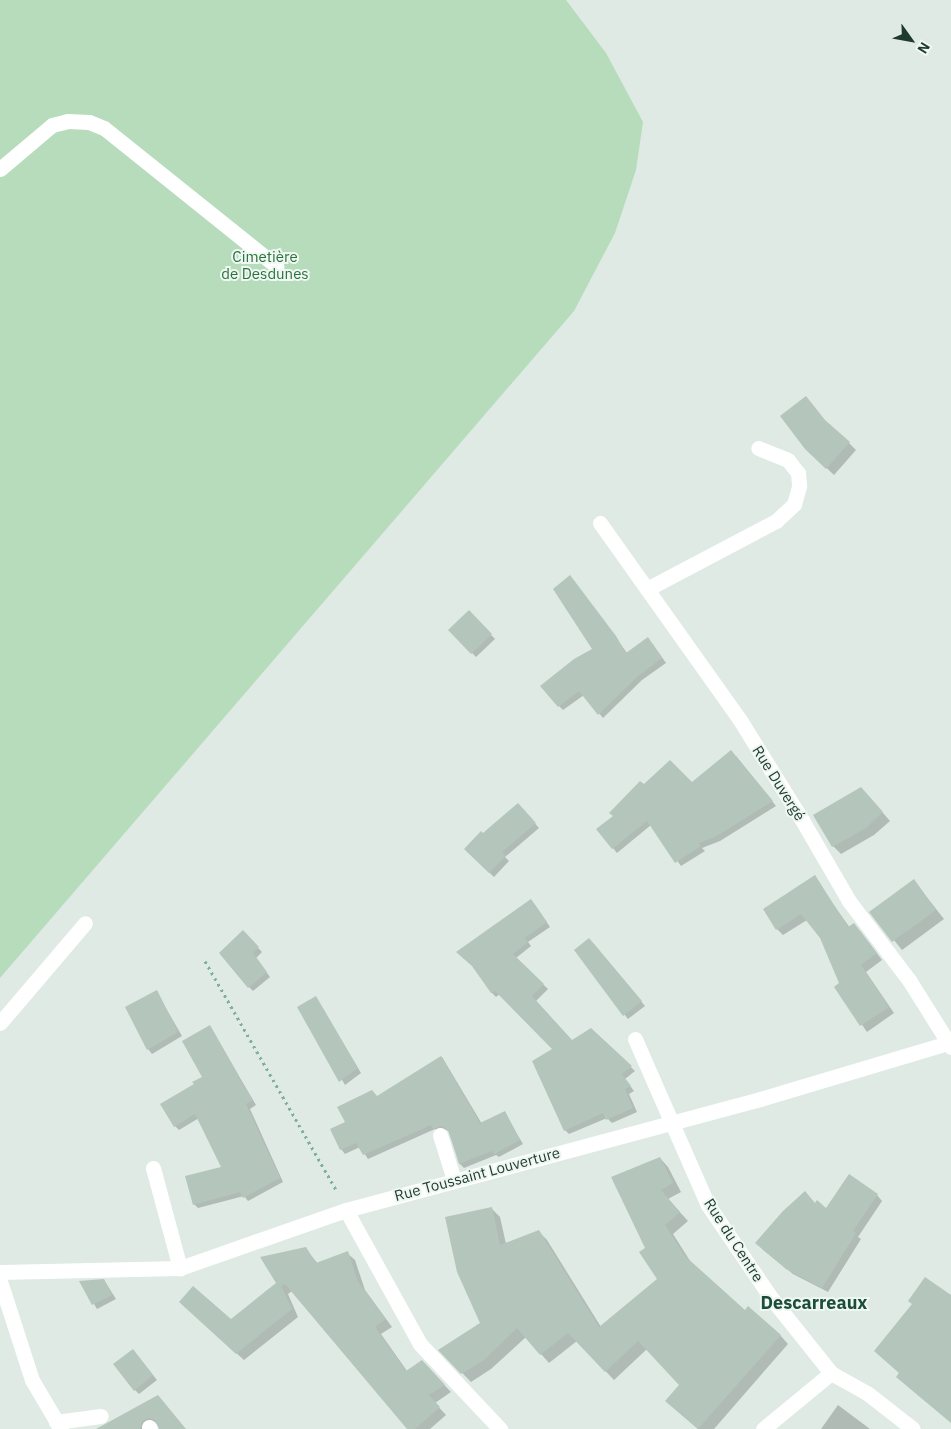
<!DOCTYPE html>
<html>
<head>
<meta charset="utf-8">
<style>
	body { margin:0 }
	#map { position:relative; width:951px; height:1429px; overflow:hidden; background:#deeae3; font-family:"IBM Plex Sans",sans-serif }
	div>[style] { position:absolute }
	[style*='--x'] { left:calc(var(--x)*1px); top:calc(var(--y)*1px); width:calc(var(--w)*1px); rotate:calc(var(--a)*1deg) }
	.green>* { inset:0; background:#b6dcbc }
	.shadow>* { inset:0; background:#0003 }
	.building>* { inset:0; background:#b4c5bc }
	.path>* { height:3px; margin-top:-1.5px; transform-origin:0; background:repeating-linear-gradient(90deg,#7eaf99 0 2.5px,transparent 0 6.5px) }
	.minor>* { height:15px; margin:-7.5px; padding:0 7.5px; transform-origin:7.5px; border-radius:7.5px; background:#fff }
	span { translate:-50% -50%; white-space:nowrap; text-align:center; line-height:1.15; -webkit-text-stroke:4px #eff7f2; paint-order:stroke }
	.park-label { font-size:15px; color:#29723c }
	.street-label { font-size:15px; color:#1f3a30 }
	.quarter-label { font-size:18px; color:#1b4d3a; font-weight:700 }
	.north { position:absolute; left:886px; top:15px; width:50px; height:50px; -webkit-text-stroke:4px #eff7f2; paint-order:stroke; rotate:122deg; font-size:14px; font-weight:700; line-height:20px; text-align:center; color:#1f3a30 }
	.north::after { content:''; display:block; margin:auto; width:18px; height:22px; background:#1f3a30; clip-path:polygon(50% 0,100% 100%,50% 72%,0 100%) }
</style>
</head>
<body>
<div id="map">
	<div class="green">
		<div style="clip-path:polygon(0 0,566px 0,606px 53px,643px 122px,636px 170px,615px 233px,574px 311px,0 978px)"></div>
	</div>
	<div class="shadow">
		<div style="clip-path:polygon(849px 443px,856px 450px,834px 475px,814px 456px)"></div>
		<div style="clip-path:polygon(574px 581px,627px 653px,652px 643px,666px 663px,642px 680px,603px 718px,584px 695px,563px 710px,559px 706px,594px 649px)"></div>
		<div style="clip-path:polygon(469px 612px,495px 639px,476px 657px,450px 630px)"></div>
		<div style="clip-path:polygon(736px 756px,776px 806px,720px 841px,702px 848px,705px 851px,681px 866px,651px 825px,617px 853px,598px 830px,615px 817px,644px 786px,692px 784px)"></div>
		<div style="clip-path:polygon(869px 797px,890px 821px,874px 835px,841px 854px,833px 846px)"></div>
		<div style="clip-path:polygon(522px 809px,539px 828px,505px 857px,509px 861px,494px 877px,465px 849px,482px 834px)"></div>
		<div style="clip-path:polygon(814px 877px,850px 928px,860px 931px,882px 960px,866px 972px,894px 1013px,867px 1032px,836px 987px,841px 983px,821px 937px,807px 920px,783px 935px,777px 929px)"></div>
		<div style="clip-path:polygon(914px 881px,944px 919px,902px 950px,871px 912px)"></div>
		<div style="clip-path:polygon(535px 905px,550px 927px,528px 942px,531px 946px,516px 958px,548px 989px,536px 1001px,572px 1041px,590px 1029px,635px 1071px,625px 1079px,634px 1091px,629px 1094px,637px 1112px,612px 1123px,607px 1118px,569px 1134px,565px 1130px,554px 1049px,500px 994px,496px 997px,492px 993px,473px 967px)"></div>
		<div style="clip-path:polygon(243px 932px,262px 952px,256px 958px,270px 977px,253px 991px,249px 987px)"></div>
		<div style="clip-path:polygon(593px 943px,645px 1006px,628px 1019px,575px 950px)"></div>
		<div style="clip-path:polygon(156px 991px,182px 1036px,152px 1054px,148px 1049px)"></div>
		<div style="clip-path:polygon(316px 998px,361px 1073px,345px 1085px,299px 1007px)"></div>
		<div style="clip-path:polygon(210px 1027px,256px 1105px,250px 1109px,283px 1182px,248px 1201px,244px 1196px,198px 1208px,194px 1204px,223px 1168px,199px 1118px,179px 1130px,175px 1126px,195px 1085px,203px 1077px)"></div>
		<div style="clip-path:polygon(442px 1057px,482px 1124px,504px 1112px,523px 1144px,499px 1157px,496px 1155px,464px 1168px,460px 1164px,448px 1130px,438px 1132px,435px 1129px,368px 1159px,360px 1147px,345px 1154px,341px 1149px,347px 1122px,377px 1097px)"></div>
		<div style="clip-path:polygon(660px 1158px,668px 1167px,681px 1192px,668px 1199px,688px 1221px,673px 1234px,692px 1264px,745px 1312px,780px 1335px,788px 1344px,714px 1429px,698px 1429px,675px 1409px,681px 1385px,647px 1349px,614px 1380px,577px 1341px,549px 1363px,526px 1337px,491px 1369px,471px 1382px,440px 1350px,481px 1324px,491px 1208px,500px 1217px,506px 1244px,539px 1232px,547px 1240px,601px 1327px,658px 1279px,646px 1248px)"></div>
		<div style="clip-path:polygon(877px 1195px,882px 1201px,858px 1237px,861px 1239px,828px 1292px,793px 1274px,762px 1249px,815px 1204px,826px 1210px)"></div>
		<div style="clip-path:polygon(306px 1249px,318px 1264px,347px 1253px,355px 1260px,365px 1290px,392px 1327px,381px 1334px,407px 1371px,422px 1362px,451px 1392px,435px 1403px,446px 1415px,430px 1429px,409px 1429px,292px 1291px,288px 1294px,298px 1317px,244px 1360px,188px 1309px,231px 1320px,277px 1284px)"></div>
		<div style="clip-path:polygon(104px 1280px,116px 1299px,97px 1309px,81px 1282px)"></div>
		<div style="clip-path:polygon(137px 1355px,157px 1380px,139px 1394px,135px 1390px)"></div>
		<div style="clip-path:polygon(158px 1397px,185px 1429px,161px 1429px,155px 1422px,145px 1429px,98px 1429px)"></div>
		<div style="clip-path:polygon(838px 1405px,870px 1429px,821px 1429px)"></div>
	</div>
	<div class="building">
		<div style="clip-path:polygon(806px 396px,825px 420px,850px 442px,826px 469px,805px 449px,780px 416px)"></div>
		<div style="clip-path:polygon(570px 575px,616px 636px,626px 653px,648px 637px,662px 658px,638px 676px,598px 715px,579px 691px,558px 707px,540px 686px,574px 659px,592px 649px,553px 589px)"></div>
		<div style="clip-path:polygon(469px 610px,492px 634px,471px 654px,448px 630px)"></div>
		<div style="clip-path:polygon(731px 750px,773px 801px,715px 837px,699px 843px,701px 846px,675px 863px,647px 821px,612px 849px,596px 829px,613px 816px,609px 813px,640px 781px,644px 784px,670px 760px,692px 782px)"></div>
		<div style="clip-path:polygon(861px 787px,883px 812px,866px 828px,832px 847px,813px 815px)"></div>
		<div style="clip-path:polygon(518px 803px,536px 823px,502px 852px,506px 856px,489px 873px,464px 849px,481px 831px,483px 833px)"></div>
		<div style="clip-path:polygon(815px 875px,848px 927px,854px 923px,877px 953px,861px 965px,889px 1007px,860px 1026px,834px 987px,839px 983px,820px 938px,801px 914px,776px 930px,763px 909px)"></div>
		<div style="clip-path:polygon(914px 879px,936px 910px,892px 942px,869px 912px)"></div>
		<div style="clip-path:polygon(531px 899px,547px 922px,525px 938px,528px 942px,513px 954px,544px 984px,532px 996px,572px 1040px,591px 1028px,632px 1066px,622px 1074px,631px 1086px,625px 1089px,633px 1108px,606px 1120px,603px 1113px,564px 1131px,532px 1061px,552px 1049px,495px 991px,491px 993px,472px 966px,456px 952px)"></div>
		<div style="clip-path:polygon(243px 930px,259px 947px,253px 953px,267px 972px,248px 988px,219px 953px)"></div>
		<div style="clip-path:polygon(589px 938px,642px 1001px,623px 1016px,574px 950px)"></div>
		<div style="clip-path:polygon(157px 990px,178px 1032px,147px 1050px,125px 1007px)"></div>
		<div style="clip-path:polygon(316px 996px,358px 1068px,339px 1082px,297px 1007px)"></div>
		<div style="clip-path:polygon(210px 1025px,239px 1076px,238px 1077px,253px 1100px,246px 1104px,280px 1178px,243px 1198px,240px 1192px,193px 1205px,185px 1176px,221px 1167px,195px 1114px,174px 1127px,160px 1104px,194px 1084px,192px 1082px,202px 1077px,182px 1041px)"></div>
		<div style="clip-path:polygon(441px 1056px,480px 1123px,505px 1111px,520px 1140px,494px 1154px,492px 1151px,459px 1164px,449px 1132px,442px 1126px,433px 1129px,431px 1125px,363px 1155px,356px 1143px,340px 1150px,330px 1129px,345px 1122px,337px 1107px,372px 1090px,377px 1096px)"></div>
		<div style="clip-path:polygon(660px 1157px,673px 1183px,661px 1190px,680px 1212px,665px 1225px,685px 1256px,745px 1310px,748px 1306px,781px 1335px,698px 1429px,665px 1401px,679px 1385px,638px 1341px,605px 1372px,568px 1333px,540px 1355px,517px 1328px,484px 1360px,461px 1374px,438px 1350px,480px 1323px,457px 1272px,445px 1217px,492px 1207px,500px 1245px,539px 1230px,599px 1327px,657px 1279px,639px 1252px,645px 1248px,611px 1177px)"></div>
		<div style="clip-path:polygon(849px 1174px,878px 1194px,853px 1231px,856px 1233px,822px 1288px,786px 1269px,755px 1243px,783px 1211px,805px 1191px,815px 1203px,817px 1200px,826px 1208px)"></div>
		<div style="clip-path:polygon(306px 1247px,316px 1263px,348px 1251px,358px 1282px,386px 1319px,375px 1327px,406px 1371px,422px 1360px,445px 1385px,429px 1395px,440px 1407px,415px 1429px,407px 1429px,285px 1284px,281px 1286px,292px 1309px,236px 1354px,179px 1302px,193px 1286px,231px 1319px,276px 1283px,260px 1257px)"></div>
		<div style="clip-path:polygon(925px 1277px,951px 1295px,951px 1423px,896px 1377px,899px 1373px,874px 1351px,912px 1304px,908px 1301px)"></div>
		<div style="clip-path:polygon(104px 1279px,112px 1295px,92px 1305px,79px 1281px)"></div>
		<div style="clip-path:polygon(133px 1349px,153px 1375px,134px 1391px,113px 1364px)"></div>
		<div style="clip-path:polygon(158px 1395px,186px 1429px,159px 1429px,155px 1420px,149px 1418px,142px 1421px,140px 1429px,96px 1429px)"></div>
	</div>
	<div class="path">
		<div style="--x:205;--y:961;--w:264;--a:60.2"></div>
	</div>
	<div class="minor">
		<div style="--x:0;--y:169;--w:68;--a:-40.2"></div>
		<div style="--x:52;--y:125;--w:16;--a:-14"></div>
		<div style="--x:68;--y:121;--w:21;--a:3"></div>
		<div style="--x:89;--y:122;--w:16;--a:22"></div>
		<div style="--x:104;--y:128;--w:221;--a:38.7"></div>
		<div style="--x:600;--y:523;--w:242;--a:54.6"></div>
		<div style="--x:740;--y:720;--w:118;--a:58.2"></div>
		<div style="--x:802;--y:820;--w:94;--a:59.9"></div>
		<div style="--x:849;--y:901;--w:99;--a:52.8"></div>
		<div style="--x:909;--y:980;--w:79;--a:57.9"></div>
		<div style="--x:647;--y:589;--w:146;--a:-27.8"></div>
		<div style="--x:776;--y:521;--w:25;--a:-43"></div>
		<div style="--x:794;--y:504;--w:19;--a:-74"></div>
		<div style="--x:799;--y:486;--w:13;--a:-94"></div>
		<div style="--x:798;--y:473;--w:16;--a:-128"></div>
		<div style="--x:788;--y:460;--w:32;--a:-158"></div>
		<div style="--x:0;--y:1023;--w:131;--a:-49.6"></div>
		<div style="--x:635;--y:1039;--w:181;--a:66.3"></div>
		<div style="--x:708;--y:1205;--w:114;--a:55.8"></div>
		<div style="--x:772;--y:1299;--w:95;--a:51.4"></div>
		<div style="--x:440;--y:1135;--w:47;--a:72.7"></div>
		<div style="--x:153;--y:1168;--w:104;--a:74.9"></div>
		<div style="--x:346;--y:1210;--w:153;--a:61.1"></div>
		<div style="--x:420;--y:1344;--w:117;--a:46.7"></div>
		<div style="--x:0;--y:1272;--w:180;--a:-1.3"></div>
		<div style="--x:180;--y:1268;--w:176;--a:-19.3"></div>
		<div style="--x:346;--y:1210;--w:429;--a:-15"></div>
		<div style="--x:760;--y:1099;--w:199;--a:-16.6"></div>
		<div style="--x:0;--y:1281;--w:104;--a:72.1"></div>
		<div style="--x:32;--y:1380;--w:57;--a:59.4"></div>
		<div style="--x:56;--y:1422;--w:45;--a:-7.6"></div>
		<div style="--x:149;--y:1427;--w:2;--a:63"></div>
		<div style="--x:763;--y:1429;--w:88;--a:-39.5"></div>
		<div style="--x:831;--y:1373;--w:41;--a:29.1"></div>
		<div style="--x:867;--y:1393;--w:58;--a:38"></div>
	</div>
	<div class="park-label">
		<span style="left:265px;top:265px">Cimetière<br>de Desdunes</span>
	</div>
	<div class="street-label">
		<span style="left:779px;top:783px;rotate:58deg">Rue Duvergé</span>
		<span style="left:477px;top:1174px;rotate:-15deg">Rue Toussaint Louverture</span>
		<span style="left:734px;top:1240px;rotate:57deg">Rue du Centre</span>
	</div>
	<div class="quarter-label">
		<span style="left:814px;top:1303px">Descarreaux</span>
	</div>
	<div class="north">N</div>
</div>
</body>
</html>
